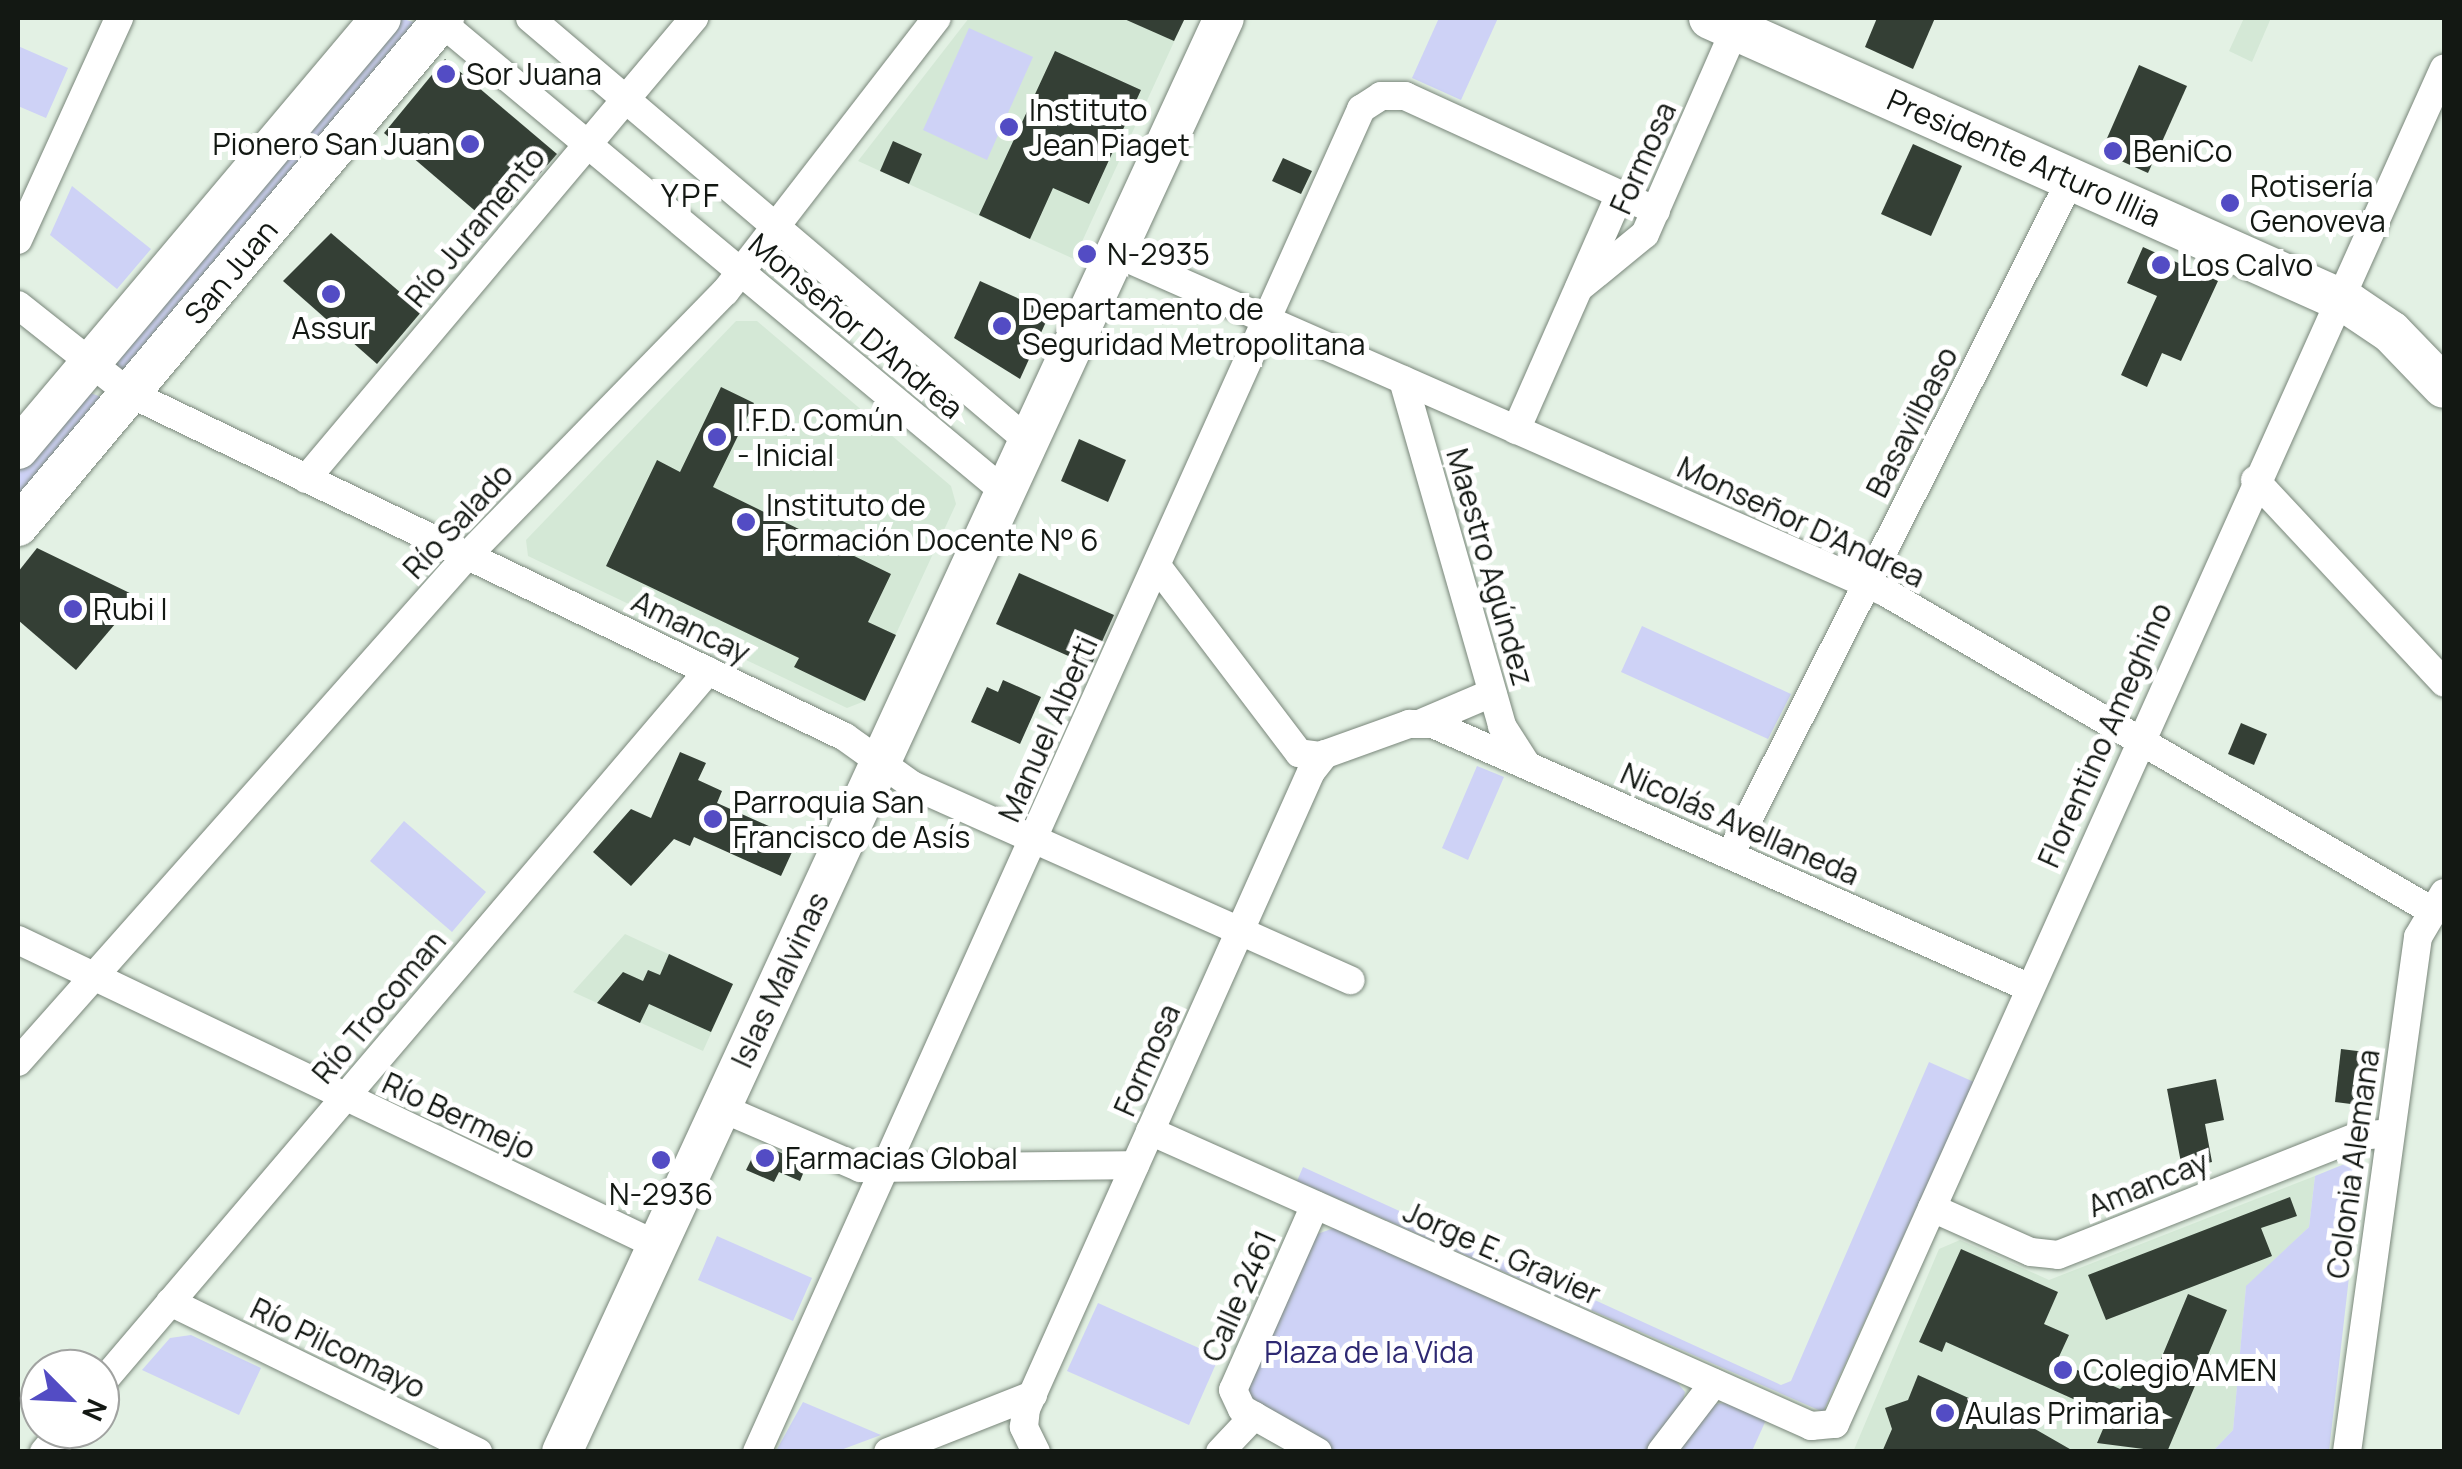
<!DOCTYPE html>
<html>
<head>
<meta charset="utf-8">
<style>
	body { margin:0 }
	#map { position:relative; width:2462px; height:1469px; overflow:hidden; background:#e3f1e4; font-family:Manrope,sans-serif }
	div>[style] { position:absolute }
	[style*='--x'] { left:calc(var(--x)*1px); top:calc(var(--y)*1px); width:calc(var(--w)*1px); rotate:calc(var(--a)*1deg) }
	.built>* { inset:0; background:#d4e8d6 }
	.green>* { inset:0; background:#ced2f6 }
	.building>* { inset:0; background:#343f35 }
	.roads { filter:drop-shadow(0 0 2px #79867a) drop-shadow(0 0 2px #79867a) }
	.street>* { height:28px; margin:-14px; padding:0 14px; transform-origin:14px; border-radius:14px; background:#fff }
	.secondary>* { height:40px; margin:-20px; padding:0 20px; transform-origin:20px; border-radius:20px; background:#fff }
	.primary>* { height:42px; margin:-21px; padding:0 21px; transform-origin:21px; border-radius:21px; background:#fff }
	.dots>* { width:28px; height:28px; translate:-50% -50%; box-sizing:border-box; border:5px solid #fff; border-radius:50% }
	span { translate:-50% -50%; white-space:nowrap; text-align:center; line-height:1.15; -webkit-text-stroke:10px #fff; paint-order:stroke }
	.poi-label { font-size:30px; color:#131813 }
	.left { translate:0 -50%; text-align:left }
	.right { translate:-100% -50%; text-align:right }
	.street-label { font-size:30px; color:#131813 }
	.park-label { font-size:30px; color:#2e2973 }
	.neighbourhood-label { font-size:32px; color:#131813; letter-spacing:2.5px }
	.frame { position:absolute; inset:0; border:20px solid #131813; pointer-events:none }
	.north { position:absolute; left:20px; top:1349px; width:100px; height:100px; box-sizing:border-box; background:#fff; border:2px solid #a1a3a1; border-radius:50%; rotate:114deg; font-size:28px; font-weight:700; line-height:40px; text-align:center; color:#131813 }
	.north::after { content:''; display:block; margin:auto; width:35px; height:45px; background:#534cc4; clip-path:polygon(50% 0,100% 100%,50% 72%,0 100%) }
</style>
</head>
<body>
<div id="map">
	<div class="built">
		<div style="clip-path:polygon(969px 18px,1185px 18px,1074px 259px,858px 161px)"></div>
		<div style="clip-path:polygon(2244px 18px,2271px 18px,2252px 62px,2229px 51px)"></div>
		<div style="clip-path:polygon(736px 321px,757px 321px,951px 486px,956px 504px,865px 701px,847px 708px,528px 556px,526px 540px)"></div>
		<div style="clip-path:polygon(625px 934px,733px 984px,703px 1051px,573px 992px)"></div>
		<div style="clip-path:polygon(2315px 1176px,2309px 1227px,2246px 1287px,2233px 1430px,2213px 1451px,1853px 1452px,1939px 1249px,1960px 1240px,2049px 1280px)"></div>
	</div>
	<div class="green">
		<div style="clip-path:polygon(399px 18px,417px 23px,124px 372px,115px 365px)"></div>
		<div style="clip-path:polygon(1439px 18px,1498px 18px,1461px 100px,1412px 78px)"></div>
		<div style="clip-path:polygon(969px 28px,1033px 57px,987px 160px,923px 130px)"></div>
		<div style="clip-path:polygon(18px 46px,68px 68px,46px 118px,18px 106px)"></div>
		<div style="clip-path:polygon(72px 186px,151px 249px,117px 289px,50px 235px)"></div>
		<div style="clip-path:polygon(85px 391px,104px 398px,18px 510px,18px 471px)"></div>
		<div style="clip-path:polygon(1642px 626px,1791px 694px,1768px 739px,1621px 672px)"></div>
		<div style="clip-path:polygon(1477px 766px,1504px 777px,1468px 860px,1442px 848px)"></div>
		<div style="clip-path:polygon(404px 821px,486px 892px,452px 932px,370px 861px)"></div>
		<div style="clip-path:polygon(1929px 1062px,1974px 1082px,1823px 1412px,1297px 1181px,1303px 1167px,1781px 1385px,1791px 1381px)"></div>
		<div style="clip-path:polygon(2347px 1163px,2361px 1173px,2329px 1451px,2213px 1451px,2233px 1430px,2246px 1286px,2309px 1227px,2315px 1176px)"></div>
		<div style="clip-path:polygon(1334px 1228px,1675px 1380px,1685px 1392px,1681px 1409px,1646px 1451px,1334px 1452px,1250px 1403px,1245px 1384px,1312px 1236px)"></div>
		<div style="clip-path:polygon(717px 1236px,812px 1278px,793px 1321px,698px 1280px)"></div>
		<div style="clip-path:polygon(1098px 1303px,1219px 1357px,1189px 1425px,1067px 1371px)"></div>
		<div style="clip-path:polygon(191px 1335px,261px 1368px,239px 1415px,142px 1370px,170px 1338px)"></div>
		<div style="clip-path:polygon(803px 1402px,881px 1435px,838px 1451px,776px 1451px)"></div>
		<div style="clip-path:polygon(1725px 1403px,1766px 1420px,1752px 1451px,1676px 1452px,1715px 1404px)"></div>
	</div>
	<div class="building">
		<div style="clip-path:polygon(1122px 18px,1185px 18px,1174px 41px)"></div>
		<div style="clip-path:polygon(1877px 18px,1935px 18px,1913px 69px,1865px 47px)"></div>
		<div style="clip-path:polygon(1055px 51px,1141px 90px,1089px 204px,1053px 188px,1030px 239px,979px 215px)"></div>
		<div style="clip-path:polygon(445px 59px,557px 154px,494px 227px,384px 133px)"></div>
		<div style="clip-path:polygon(2139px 65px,2187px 86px,2148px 173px,2101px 152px)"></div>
		<div style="clip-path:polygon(893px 141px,922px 154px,909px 184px,880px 171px)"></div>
		<div style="clip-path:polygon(1913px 144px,1962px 166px,1931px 236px,1881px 214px)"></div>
		<div style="clip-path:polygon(1283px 158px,1312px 171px,1301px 194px,1272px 181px)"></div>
		<div style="clip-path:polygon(331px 233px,422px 311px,377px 364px,283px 281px)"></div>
		<div style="clip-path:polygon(2143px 247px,2218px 281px,2181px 361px,2162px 353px,2147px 387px,2121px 375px,2157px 296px,2127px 283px)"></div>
		<div style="clip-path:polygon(980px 281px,1050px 313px,1020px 379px,954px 338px)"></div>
		<div style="clip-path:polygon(721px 387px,754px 403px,713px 487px,891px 574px,868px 622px,896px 635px,865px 701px,794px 667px,799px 658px,606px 566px,657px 460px,680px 472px)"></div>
		<div style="clip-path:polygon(1079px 439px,1126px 460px,1108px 502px,1061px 481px)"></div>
		<div style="clip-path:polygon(37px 548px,138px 597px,76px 670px,18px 620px,18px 572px)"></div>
		<div style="clip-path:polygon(1019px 573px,1114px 615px,1091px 666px,996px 624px)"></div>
		<div style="clip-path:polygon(1003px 680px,1041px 697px,1020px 744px,971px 722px,987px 687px,998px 692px)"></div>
		<div style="clip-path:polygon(2241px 723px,2267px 734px,2254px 765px,2228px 754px)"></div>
		<div style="clip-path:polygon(680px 752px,706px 763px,698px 780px,722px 791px,717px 803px,798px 839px,781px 876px,694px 837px,690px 846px,674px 839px,631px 886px,593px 852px,631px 809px,651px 818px)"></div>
		<div style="clip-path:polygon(669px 954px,733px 984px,711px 1032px,649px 1004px,640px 1023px,597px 1003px,623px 972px,643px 981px,648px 970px,660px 975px)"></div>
		<div style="clip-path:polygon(2341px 1049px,2382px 1054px,2375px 1107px,2335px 1102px)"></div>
		<div style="clip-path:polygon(2216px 1079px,2224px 1120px,2205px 1124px,2212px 1162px,2182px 1168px,2167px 1089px)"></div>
		<div style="clip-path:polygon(770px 1148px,807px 1164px,800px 1181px,779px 1172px,774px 1182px,746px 1170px,754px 1154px)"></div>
		<div style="clip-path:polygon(2290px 1197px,2297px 1216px,2261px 1228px,2272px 1256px,2106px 1320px,2088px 1275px)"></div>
		<div style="clip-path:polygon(1961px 1249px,2058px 1292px,2044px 1324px,2069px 1335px,2057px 1361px,2120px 1389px,2133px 1376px,2153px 1378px,2188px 1294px,2227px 1310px,2167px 1452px,2097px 1443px,2109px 1415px,1946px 1342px,1942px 1352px,1919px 1342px)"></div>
		<div style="clip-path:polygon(1918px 1375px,2028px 1425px,2075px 1452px,1882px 1452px,1892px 1429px,1885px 1408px,1908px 1400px)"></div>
	</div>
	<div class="roads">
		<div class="street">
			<div style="--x:436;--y:18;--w:741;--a:39.8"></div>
			<div style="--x:530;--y:18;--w:653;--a:40.34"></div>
			<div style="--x:18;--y:240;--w:244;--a:-65.5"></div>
			<div style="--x:1115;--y:253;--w:841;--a:23.76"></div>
			<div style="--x:1885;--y:592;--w:630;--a:30.23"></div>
			<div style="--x:1579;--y:288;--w:85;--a:-39.3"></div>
			<div style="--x:1645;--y:234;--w:224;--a:-66.3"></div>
			<div style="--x:18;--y:305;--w:142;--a:38.4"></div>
			<div style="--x:129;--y:393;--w:794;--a:25.66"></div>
			<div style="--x:845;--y:737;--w:82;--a:35.6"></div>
			<div style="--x:912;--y:785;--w:480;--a:24"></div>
			<div style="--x:1403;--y:380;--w:360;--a:74"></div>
			<div style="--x:1502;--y:726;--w:43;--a:57.4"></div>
			<div style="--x:1516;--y:430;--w:258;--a:-66.2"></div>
			<div style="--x:306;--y:479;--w:603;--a:-49.91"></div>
			<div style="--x:2255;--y:480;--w:277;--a:47"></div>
			<div style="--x:1157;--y:566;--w:235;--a:52.8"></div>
			<div style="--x:1299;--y:753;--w:21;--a:8"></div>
			<div style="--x:1320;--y:756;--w:95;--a:-19.8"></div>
			<div style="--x:1409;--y:724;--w:24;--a:0"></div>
			<div style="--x:1433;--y:724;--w:651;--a:23.85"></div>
			<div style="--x:1424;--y:722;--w:74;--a:-23.1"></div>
			<div style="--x:1730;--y:855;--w:757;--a:-63.23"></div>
			<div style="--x:18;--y:940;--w:708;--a:25.52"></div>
			<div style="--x:18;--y:1062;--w:676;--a:-48.42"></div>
			<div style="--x:467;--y:556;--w:369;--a:-45.7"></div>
			<div style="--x:725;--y:292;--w:346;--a:-52.3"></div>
			<div style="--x:721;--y:1108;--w:151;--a:23.3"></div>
			<div style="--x:860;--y:1168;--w:275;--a:-0.6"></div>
			<div style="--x:1150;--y:1131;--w:724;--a:24.05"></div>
			<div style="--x:1811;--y:1426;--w:24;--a:-5"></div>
			<div style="--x:1835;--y:1424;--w:1486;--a:-65.81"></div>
			<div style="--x:1315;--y:1205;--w:202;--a:113.9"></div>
			<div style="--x:1233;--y:1390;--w:21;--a:65"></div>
			<div style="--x:1242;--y:1409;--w:87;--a:29.5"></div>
			<div style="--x:1932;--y:1208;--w:108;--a:24"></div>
			<div style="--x:2031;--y:1252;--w:27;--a:6"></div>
			<div style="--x:2058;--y:1255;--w:323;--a:-21.6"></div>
			<div style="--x:2358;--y:1136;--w:32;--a:-5"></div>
			<div style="--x:170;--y:1302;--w:343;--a:26"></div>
			<div style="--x:100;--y:1385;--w:938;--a:-49.58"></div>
			<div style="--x:44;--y:1452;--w:30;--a:-50"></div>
			<div style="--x:757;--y:1452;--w:1473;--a:-65.78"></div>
			<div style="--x:1361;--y:109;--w:24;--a:-33"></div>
			<div style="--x:1381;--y:96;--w:24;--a:0"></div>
			<div style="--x:1405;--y:96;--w:276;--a:24.6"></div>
			<div style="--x:888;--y:1452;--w:156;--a:-21.5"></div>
			<div style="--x:1036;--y:1452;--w:28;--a:-116"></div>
			<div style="--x:1024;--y:1427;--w:18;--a:-84"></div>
			<div style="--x:1026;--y:1409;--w:698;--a:-65.9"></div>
			<div style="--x:1311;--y:772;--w:23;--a:-52"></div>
			<div style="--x:1220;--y:1452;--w:50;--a:-46.6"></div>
			<div style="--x:1661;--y:1452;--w:87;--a:-52.5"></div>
			<div style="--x:2347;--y:1452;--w:520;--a:-82.15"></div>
			<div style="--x:2418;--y:937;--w:51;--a:-59.4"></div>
		</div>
		<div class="secondary">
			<div style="--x:18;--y:449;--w:563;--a:-49.89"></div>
			<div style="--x:18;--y:526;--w:663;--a:-50.02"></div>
			<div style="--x:562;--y:1452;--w:1579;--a:-65.22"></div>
		</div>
		<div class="primary">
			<div style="--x:1710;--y:18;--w:699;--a:24.07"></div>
			<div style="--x:2348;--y:303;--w:52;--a:34"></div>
			<div style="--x:2391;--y:332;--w:76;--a:46.1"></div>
		</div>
	</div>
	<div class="dots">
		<div style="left:446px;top:74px;background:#534cc4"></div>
		<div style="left:1009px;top:127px;background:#534cc4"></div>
		<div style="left:470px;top:144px;background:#534cc4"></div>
		<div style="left:2113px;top:151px;background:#534cc4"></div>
		<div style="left:2230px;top:203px;background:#534cc4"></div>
		<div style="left:1087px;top:254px;background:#534cc4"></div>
		<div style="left:2161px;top:265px;background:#534cc4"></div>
		<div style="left:331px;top:294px;background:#534cc4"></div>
		<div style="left:1002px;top:326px;background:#534cc4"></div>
		<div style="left:717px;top:437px;background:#534cc4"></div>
		<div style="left:746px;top:522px;background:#534cc4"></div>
		<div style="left:73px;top:609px;background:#534cc4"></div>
		<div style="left:713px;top:819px;background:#534cc4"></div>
		<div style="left:765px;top:1158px;background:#534cc4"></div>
		<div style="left:661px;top:1160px;background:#534cc4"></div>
		<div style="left:2063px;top:1370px;background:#534cc4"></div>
		<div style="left:1945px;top:1413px;background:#534cc4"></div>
	</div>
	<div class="poi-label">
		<span class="left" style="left:466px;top:74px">Sor Juana</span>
		<span class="left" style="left:1029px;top:127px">Instituto<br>Jean Piaget</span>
		<span class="right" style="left:450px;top:144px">Pionero San Juan</span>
		<span class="left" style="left:2133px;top:151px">BeniCo</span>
		<span class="left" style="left:2250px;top:203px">Rotisería<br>Genoveva</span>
		<span class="left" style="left:1107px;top:254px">N-2935</span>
		<span class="left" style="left:2181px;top:265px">Los Calvo</span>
		<span class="left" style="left:1022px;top:326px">Departamento de<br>Seguridad Metropolitana</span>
		<span style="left:331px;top:328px">Assur</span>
		<span class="left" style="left:737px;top:437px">I.F.D. Común<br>- Inicial</span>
		<span class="left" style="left:766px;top:522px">Instituto de<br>Formación Docente N° 6</span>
		<span class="left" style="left:93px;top:609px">Rubi I</span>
		<span class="left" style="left:733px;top:819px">Parroquia San<br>Francisco de Asís</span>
		<span class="left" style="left:785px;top:1158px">Farmacias Global</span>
		<span style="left:661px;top:1194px">N-2936</span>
		<span class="left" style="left:2083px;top:1370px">Colegio AMEN</span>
		<span class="left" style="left:1965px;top:1413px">Aulas Primaria</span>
	</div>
	<div class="street-label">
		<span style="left:1643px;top:158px;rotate:-66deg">Formosa</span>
		<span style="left:2024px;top:158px;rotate:24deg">Presidente Arturo Illia</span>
		<span style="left:475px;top:227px;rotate:-50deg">Río Juramento</span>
		<span style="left:231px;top:272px;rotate:-50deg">San Juan</span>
		<span style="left:856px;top:326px;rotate:40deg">Monseñor D'Andrea</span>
		<span style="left:1912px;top:422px;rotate:-63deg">Basavilbaso</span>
		<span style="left:458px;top:521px;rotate:-47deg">Río Salado</span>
		<span style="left:1801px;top:522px;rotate:25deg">Monseñor D'Andrea</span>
		<span style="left:1490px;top:567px;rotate:74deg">Maestro Agúndez</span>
		<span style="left:691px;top:627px;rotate:26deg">Amancay</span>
		<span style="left:1048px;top:729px;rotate:-66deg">Manuel Alberti</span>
		<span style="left:2105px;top:735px;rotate:-66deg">Florentino Ameghino</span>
		<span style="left:1740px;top:824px;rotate:24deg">Nicolás Avellaneda</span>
		<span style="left:780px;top:980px;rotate:-65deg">Islas Malvinas</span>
		<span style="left:379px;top:1007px;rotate:-50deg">Río Trocoman</span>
		<span style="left:1147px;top:1060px;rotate:-66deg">Formosa</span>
		<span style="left:459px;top:1116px;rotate:25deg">Río Bermejo</span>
		<span style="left:2353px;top:1164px;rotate:-82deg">Colonia Alemana</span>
		<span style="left:2148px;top:1184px;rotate:-22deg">Amancay</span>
		<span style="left:1502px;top:1253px;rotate:24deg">Jorge E. Gravier</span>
		<span style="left:1239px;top:1296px;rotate:-66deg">Calle 2461</span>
		<span style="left:338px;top:1348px;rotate:26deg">Río Pilcomayo</span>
	</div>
	<div class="park-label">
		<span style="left:1369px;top:1352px">Plaza de la Vida</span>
	</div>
	<div class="neighbourhood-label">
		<span style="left:691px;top:195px">YPF</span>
	</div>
	<div class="frame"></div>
	<div class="north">N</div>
</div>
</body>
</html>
